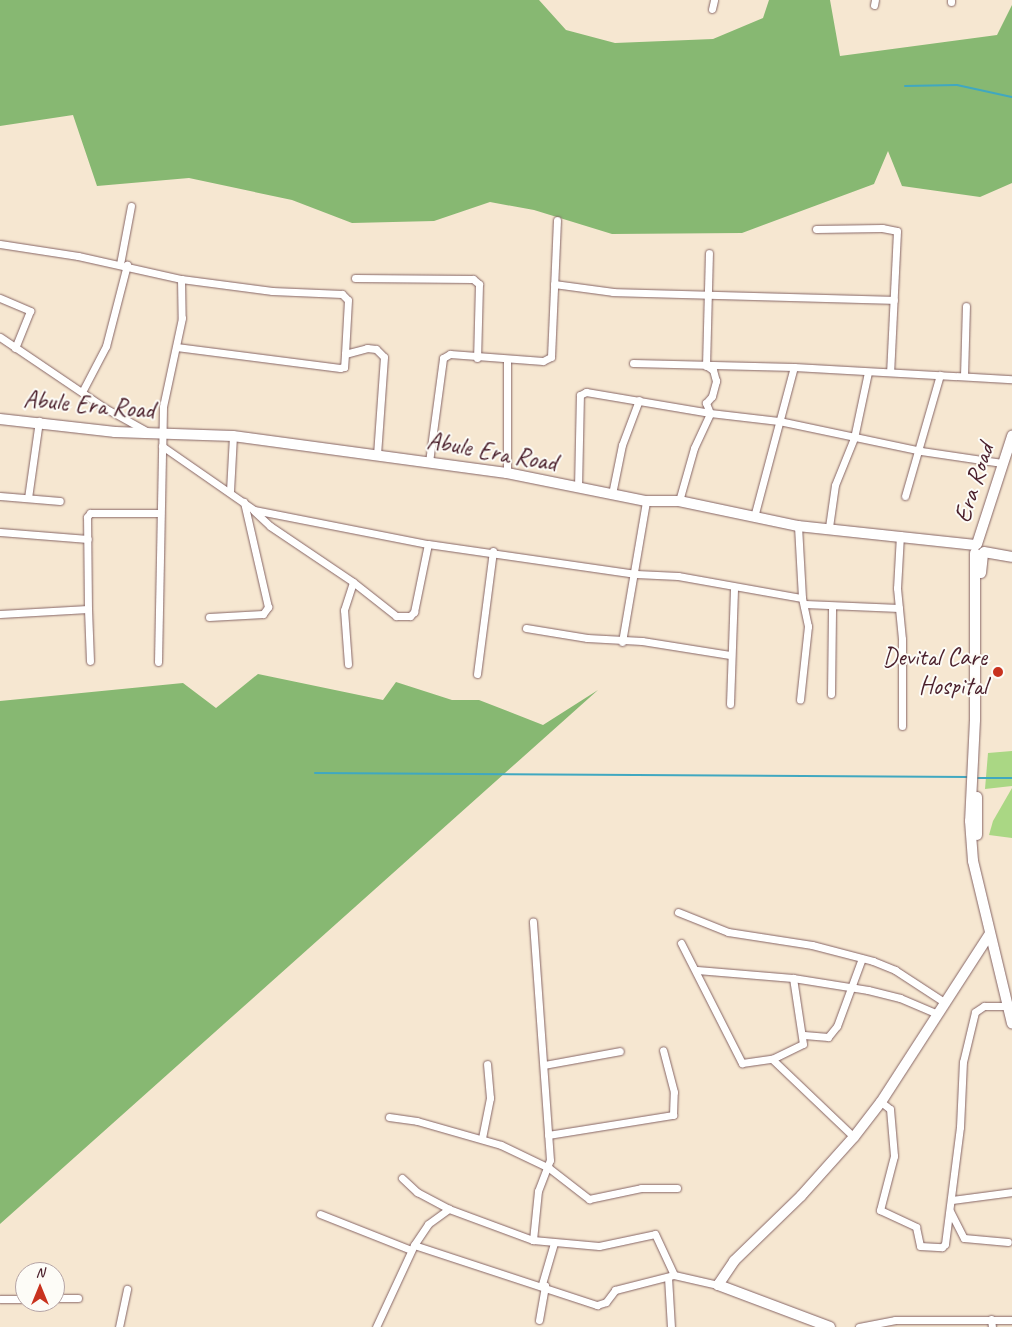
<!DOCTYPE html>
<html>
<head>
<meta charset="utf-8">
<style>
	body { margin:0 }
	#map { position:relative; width:1012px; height:1327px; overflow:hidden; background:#f6e7d1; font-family:Caveat,sans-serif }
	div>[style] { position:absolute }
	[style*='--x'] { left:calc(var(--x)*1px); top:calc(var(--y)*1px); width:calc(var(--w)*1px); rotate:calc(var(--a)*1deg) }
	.green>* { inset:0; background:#aad784 }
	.forest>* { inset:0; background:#87b872 }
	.stream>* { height:2px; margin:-1px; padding:0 1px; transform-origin:1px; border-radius:1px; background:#40a8c0 }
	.roads { filter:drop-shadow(0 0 1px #866565) drop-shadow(0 0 1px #866565) }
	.street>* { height:7px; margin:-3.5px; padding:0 3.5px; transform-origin:3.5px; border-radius:3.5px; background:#fff }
	.secondary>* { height:10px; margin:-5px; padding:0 5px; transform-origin:5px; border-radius:5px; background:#fff }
	.dots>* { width:14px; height:14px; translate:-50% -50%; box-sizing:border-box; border:2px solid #fdfcf7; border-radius:50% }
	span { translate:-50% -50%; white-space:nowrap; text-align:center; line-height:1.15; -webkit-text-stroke:4px #fdfcf7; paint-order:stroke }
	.street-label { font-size:25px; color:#4a1f2b }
	.poi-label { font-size:25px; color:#4a1f2b }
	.right { translate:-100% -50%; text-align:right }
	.north { position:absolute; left:15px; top:1262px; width:50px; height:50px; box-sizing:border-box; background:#fdfcf7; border:1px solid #b5a4a5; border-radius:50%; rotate:0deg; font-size:14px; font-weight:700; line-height:20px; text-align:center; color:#4a1f2b }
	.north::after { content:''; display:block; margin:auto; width:18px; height:22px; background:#c8321e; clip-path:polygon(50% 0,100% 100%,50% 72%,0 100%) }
</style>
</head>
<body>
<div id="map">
	<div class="green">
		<div style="clip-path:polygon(1012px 751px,1012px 786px,985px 789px,988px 753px)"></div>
		<div style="clip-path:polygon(1012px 788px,1012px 838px,989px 835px,993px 821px)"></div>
	</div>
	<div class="forest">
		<div style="clip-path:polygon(0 0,539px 0,566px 30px,615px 43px,713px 39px,763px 18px,769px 0,830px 0,840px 56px,997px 35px,1012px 5px,1012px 183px,980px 197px,902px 186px,888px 151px,874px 184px,742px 233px,612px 234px,534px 210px,490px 202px,434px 221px,352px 223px,292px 200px,189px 178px,97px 186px,73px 115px,0 126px)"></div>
		<div style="clip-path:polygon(258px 674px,383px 700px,396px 682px,452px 700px,479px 700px,543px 725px,598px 690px,0 1224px,0 701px,183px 683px,216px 708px)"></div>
	</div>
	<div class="stream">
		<div style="--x:905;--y:86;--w:52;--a:-1.1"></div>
		<div style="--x:957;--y:85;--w:56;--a:12.3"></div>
		<div style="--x:315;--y:773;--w:655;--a:0.35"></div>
		<div style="--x:977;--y:778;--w:35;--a:0"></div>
	</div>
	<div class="roads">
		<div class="street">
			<div style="--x:951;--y:2;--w:2;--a:-90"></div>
			<div style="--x:874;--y:5;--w:5;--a:-79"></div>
			<div style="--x:712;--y:9;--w:9;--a:-77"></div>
			<div style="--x:816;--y:229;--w:66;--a:-0.9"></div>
			<div style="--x:882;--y:228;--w:15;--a:11"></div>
			<div style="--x:897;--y:231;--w:141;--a:92.8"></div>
			<div style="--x:0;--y:244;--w:79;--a:8.7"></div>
			<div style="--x:78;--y:256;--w:106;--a:12.6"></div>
			<div style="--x:181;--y:279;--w:92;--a:7.5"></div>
			<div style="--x:272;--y:291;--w:70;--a:2.5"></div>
			<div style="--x:342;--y:294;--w:8;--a:45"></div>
			<div style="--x:348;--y:300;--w:54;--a:93.2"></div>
			<div style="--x:345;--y:354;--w:13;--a:94"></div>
			<div style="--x:344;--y:367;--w:4;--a:166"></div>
			<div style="--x:340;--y:368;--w:165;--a:-172.7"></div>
			<div style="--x:120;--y:264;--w:59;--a:-79.3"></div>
			<div style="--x:355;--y:278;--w:118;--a:0.5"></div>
			<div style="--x:473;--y:279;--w:8;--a:40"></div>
			<div style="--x:479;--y:284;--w:74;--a:91.5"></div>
			<div style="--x:181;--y:279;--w:39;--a:89"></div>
			<div style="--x:182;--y:318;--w:91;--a:102.1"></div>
			<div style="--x:163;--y:407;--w:39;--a:91"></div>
			<div style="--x:162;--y:446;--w:112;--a:34.8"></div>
			<div style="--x:254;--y:510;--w:177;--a:11.1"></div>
			<div style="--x:428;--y:544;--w:210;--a:8.2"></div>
			<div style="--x:636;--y:574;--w:42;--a:2.7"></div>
			<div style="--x:678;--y:576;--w:126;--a:10.1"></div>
			<div style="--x:554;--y:284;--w:60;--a:7.7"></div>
			<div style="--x:613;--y:292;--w:281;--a:1.6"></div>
			<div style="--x:0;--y:298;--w:33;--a:23"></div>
			<div style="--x:30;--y:311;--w:40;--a:112"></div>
			<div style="--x:0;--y:337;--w:127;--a:34.1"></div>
			<div style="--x:105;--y:408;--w:51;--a:29.1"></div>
			<div style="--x:345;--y:354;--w:23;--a:-15"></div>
			<div style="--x:367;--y:348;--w:9;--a:6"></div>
			<div style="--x:376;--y:349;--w:11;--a:45"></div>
			<div style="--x:384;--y:357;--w:97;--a:94.1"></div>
			<div style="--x:633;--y:363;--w:161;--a:1.4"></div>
			<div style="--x:794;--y:367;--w:218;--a:3.2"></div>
			<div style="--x:706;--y:366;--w:113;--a:-88.5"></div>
			<div style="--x:964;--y:376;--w:70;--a:-88.4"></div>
			<div style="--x:82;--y:392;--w:52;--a:-62.4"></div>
			<div style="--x:106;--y:346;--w:84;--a:-75.5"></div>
			<div style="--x:429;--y:462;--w:105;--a:-82.3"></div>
			<div style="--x:443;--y:358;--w:8;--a:-30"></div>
			<div style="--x:450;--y:354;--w:93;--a:4.3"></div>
			<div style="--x:543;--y:361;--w:9;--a:-27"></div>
			<div style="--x:551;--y:357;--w:137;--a:-87.5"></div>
			<div style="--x:507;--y:473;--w:114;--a:-90"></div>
			<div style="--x:578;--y:488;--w:93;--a:-88.8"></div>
			<div style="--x:580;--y:395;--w:7;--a:-27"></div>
			<div style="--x:586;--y:392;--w:126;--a:9.6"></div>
			<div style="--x:710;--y:413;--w:69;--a:6.6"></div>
			<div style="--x:779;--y:421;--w:145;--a:11.9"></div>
			<div style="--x:921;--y:451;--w:82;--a:8.4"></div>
			<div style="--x:230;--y:491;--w:55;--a:-86.9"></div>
			<div style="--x:612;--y:494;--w:50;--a:-78.5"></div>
			<div style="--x:622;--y:445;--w:48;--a:-69.3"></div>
			<div style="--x:0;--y:496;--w:60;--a:4.8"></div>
			<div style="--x:905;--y:496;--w:126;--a:-73.9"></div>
			<div style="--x:28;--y:498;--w:78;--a:-81.9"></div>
			<div style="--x:679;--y:501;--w:55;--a:-74.2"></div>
			<div style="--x:694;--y:448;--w:38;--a:-65"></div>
			<div style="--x:710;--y:413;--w:11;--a:-112"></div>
			<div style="--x:706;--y:403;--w:9;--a:-49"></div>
			<div style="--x:712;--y:396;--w:16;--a:-75"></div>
			<div style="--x:716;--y:381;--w:11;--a:-105"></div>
			<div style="--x:713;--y:370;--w:7;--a:-146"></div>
			<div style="--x:254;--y:511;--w:22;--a:43"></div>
			<div style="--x:270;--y:526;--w:100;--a:34"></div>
			<div style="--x:353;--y:582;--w:55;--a:38.3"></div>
			<div style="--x:396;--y:616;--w:14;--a:0"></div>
			<div style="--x:410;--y:616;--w:6;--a:-45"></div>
			<div style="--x:414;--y:612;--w:69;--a:-78.4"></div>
			<div style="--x:754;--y:517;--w:155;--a:-75.1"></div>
			<div style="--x:798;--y:526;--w:72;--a:86.8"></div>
			<div style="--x:802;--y:598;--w:29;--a:78"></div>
			<div style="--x:808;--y:626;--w:74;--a:96.2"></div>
			<div style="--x:829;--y:527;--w:42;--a:-81.9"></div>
			<div style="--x:835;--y:485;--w:51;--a:-68"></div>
			<div style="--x:854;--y:438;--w:67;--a:-78"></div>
			<div style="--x:0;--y:532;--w:88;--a:4.5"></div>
			<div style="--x:900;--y:535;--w:53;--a:93.2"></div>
			<div style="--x:897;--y:588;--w:51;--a:84.4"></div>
			<div style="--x:902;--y:639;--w:87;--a:90"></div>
			<div style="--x:805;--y:604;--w:94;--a:2.4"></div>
			<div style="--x:88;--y:609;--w:52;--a:87.8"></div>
			<div style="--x:0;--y:614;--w:88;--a:-3.3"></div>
			<div style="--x:88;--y:609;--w:92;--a:-90.6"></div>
			<div style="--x:87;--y:517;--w:5;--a:-53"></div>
			<div style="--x:90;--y:513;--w:70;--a:0"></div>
			<div style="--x:209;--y:617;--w:54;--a:-3.2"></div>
			<div style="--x:263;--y:614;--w:9;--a:-54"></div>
			<div style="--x:268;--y:607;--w:108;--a:-102.9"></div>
			<div style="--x:526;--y:628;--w:62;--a:9.3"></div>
			<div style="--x:587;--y:638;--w:55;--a:3.1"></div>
			<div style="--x:642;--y:641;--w:89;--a:9"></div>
			<div style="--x:622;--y:642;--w:143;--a:-80.3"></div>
			<div style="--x:158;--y:662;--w:216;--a:-88.9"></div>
			<div style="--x:348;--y:664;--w:54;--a:-94.2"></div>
			<div style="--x:344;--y:610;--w:29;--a:-72"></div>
			<div style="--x:477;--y:674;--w:124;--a:-82.6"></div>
			<div style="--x:831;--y:694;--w:88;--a:-89.3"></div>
			<div style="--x:730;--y:704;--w:116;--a:-88"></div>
			<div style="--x:678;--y:912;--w:54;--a:21.8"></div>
			<div style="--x:728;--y:932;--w:85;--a:8.8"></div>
			<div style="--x:812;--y:945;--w:63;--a:14.7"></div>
			<div style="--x:873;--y:961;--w:24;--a:22"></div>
			<div style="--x:895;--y:970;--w:59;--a:33.1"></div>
			<div style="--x:681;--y:943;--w:135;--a:63.1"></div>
			<div style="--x:742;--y:1063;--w:30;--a:-8"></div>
			<div style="--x:772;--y:1059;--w:34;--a:-26"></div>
			<div style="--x:803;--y:1044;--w:67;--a:-98.6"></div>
			<div style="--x:697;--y:970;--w:96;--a:4.8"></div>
			<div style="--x:793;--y:978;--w:76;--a:9.1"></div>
			<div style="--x:868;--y:990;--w:33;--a:14"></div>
			<div style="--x:900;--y:998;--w:39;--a:23"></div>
			<div style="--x:804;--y:1035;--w:24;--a:5"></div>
			<div style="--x:828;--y:1037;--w:14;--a:-51"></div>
			<div style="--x:837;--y:1026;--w:72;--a:-69.8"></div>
			<div style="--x:772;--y:1059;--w:113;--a:43.6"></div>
			<div style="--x:544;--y:1065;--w:77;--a:-10.4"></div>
			<div style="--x:881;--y:1102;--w:11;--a:38"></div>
			<div style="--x:890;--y:1109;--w:47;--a:85.1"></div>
			<div style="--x:894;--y:1156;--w:56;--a:104.5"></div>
			<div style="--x:880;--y:1210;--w:40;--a:25"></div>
			<div style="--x:916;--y:1227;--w:19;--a:78"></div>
			<div style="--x:920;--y:1246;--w:22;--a:3"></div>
			<div style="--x:942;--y:1247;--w:4;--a:-45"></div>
			<div style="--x:945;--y:1244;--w:118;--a:-82.7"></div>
			<div style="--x:960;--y:1127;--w:65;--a:-87.4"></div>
			<div style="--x:963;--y:1062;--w:51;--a:-76.5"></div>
			<div style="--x:975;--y:1012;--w:11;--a:-34"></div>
			<div style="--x:984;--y:1006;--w:24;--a:0"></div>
			<div style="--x:389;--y:1117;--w:28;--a:8"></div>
			<div style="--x:417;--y:1121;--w:87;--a:15.9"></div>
			<div style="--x:501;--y:1145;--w:53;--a:25.6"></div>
			<div style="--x:549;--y:1168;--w:51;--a:37.8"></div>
			<div style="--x:589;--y:1199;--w:53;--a:-11.9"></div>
			<div style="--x:641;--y:1188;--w:36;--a:0"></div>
			<div style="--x:548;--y:1135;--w:127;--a:-9.1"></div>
			<div style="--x:673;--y:1115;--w:23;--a:-88"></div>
			<div style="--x:674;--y:1092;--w:43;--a:-104.7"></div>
			<div style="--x:482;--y:1138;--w:41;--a:-78.7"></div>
			<div style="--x:490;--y:1098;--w:34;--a:-95"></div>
			<div style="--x:402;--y:1178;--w:21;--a:43"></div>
			<div style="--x:417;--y:1192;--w:36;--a:28"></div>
			<div style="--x:449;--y:1209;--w:90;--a:20.3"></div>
			<div style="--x:533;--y:1240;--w:66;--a:5.2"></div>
			<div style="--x:599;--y:1246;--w:57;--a:-12.1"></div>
			<div style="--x:655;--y:1234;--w:45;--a:65.1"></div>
			<div style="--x:674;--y:1275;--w:45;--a:12.8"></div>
			<div style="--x:952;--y:1200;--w:61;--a:-7.6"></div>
			<div style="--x:950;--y:1211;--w:30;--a:63"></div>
			<div style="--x:964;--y:1238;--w:44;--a:5.2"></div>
			<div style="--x:320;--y:1214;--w:98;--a:21.6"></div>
			<div style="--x:533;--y:1240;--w:49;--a:-84.2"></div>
			<div style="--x:538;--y:1191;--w:33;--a:-69"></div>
			<div style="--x:550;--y:1160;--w:239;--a:-94.1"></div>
			<div style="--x:414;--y:1245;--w:193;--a:18.2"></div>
			<div style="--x:597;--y:1305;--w:9;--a:-18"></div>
			<div style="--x:606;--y:1302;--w:15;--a:-53"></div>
			<div style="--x:615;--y:1290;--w:61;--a:-14.3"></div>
			<div style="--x:668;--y:1277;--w:50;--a:86.6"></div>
			<div style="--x:542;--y:1284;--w:43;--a:-73.7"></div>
			<div style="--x:55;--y:1298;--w:23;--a:0"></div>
			<div style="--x:0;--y:1299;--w:25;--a:0"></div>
			<div style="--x:991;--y:1319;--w:8;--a:83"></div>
			<div style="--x:539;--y:1320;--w:35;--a:-80"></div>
			<div style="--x:119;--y:1327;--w:39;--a:-78"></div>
			<div style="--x:376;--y:1327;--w:90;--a:-65.1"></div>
			<div style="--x:414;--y:1245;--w:25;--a:-56"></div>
			<div style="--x:428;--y:1224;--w:26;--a:-36"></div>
			<div style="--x:859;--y:1327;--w:37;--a:-11"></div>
			<div style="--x:895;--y:1320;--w:117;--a:0"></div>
		</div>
		<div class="secondary">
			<div style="--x:0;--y:419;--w:116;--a:6.4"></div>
			<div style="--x:115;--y:432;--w:118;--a:1.9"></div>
			<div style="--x:233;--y:436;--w:276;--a:7.7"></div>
			<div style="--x:507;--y:473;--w:142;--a:11.4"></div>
			<div style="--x:646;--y:501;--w:33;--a:0"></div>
			<div style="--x:679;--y:501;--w:122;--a:11.9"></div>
			<div style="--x:798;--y:526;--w:178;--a:6.1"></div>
			<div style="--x:977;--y:544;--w:114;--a:-72"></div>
			<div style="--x:984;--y:552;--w:28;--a:10"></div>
			<div style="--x:975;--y:553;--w:167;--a:90"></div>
			<div style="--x:975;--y:720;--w:101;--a:92.8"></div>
			<div style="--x:970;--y:821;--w:40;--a:85.7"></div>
			<div style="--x:973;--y:861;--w:167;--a:76.5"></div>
			<div style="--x:981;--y:573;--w:20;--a:-84"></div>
			<div style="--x:977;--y:835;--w:38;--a:-90"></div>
			<div style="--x:830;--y:1327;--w:120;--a:-159.4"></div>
			<div style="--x:718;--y:1285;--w:29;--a:-56"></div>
			<div style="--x:734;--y:1261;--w:93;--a:-44.1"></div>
			<div style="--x:801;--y:1196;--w:79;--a:-48.1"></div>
			<div style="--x:854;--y:1137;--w:44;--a:-52.4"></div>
			<div style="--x:881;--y:1102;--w:199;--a:-57.1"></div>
		</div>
	</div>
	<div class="dots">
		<div style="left:998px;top:672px;background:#c8321e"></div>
	</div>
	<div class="street-label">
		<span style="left:89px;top:405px;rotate:5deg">Abule Era Road</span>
		<span style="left:492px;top:452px;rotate:10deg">Abule Era Road</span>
		<span style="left:974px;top:483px;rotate:-72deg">Era Road</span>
	</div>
	<div class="poi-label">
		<span class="right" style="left:987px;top:672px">Devital Care<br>Hospital</span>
	</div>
	<div class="north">N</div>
</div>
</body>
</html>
